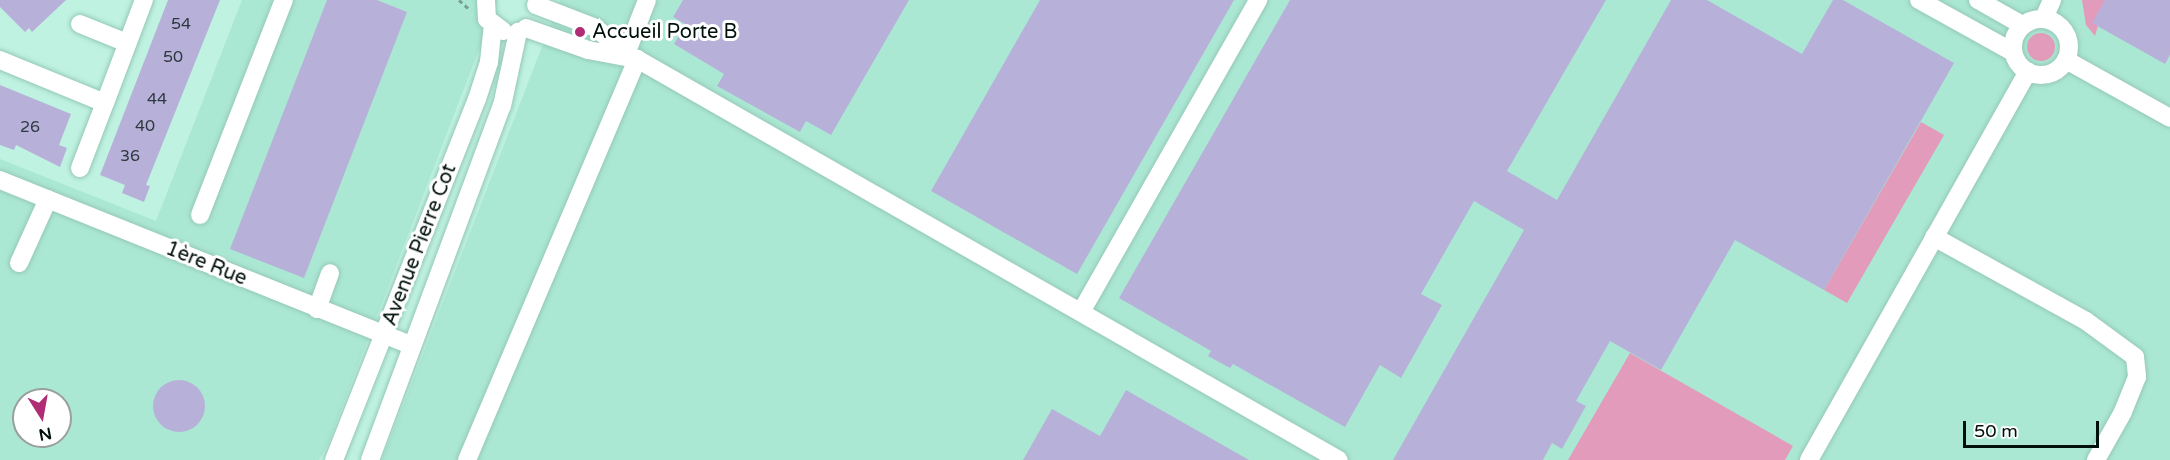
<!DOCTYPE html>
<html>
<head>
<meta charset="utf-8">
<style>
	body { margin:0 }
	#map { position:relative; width:2170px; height:460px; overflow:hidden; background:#bff2e0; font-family:"Varela Round",sans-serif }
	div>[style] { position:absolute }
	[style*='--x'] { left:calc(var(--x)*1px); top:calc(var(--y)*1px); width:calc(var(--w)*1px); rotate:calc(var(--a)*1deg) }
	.built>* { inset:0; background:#abe8d4 }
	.green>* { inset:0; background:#e29bba }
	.round { border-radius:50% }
	.building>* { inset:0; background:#b7b1da }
	.path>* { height:3px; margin-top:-1.5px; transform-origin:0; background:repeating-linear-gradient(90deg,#789e91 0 4.5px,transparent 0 7.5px) }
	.roads { filter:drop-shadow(0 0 2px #95c8b7) drop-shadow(0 0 2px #95c8b7) }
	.minor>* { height:18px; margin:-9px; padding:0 9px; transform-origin:9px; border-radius:9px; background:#fff }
	.minor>.ring { margin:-9px; padding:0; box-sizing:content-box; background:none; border:18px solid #fff; border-radius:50% }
	.dots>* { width:16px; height:16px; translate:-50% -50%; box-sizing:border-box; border:3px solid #fff; border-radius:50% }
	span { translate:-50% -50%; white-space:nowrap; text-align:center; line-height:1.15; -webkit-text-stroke:6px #fff; paint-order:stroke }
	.number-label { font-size:16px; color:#2e383f }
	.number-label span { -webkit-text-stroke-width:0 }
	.poi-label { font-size:20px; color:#00100b }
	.left { translate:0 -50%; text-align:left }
	.street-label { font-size:20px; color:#00100b }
	.north { position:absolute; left:12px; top:388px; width:60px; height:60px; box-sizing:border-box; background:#fff; border:2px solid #999f9d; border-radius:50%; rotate:169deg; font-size:16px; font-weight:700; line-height:24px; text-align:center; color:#00100b }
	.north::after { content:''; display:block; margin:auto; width:21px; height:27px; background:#b02c75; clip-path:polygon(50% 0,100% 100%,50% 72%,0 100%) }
	.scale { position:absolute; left:1963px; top:421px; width:136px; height:27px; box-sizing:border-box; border:3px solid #00100b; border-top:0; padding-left:8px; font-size:18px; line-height:21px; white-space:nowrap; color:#00100b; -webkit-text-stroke:4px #fff; paint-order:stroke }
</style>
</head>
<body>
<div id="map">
	<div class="built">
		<div style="clip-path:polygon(evenodd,242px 0,498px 0,328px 444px,319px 460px,0 460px,0 159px,156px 221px,242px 0,24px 400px,60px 400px,60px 436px,24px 436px,24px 400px)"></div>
		<div style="clip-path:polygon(560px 0,2170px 0,2170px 460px,382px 460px)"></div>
	</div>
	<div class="green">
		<div style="clip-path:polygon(2082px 0,2105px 0,2095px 36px,2086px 25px)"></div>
		<div class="round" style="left:2027px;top:33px;width:28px;height:28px"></div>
		<div style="clip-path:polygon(1921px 122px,1944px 135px,1847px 303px,1824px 290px)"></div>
		<div style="clip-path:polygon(1630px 353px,1793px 446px,1785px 460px,1568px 460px)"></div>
	</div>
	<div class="building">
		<div style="clip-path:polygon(0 0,66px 0,32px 32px,29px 28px,25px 32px,0 7px)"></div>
		<div style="clip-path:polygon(168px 0,220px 0,146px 185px,150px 186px,144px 202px,122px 193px,125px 185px,100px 175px)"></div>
		<div style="clip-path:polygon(327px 0,377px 0,407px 12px,304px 278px,230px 249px)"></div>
		<div style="clip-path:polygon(683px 0,909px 0,831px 135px,806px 121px,800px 132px,717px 86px,724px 74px,674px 44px,685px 24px,673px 17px)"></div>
		<div style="clip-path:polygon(1040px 0,1234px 0,1077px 274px,931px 191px)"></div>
		<div style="clip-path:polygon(1290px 0,1606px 0,1507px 171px,1557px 200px,1671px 0,1707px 0,1802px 54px,1833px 0,1843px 0,1954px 63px,1824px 290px,1735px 240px,1661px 370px,1610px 341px,1576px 401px,1586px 406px,1562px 449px,1552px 443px,1543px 460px,1393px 460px,1524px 230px,1474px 201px,1421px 294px,1442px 305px,1401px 378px,1380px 365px,1345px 427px,1233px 364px,1230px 368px,1208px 356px,1211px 351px,1119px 298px)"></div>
		<div style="clip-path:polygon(2105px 0,2170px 0,2170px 55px,2165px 64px,2092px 23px)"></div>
		<div style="clip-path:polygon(0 85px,71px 114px,59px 145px,67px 148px,60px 167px,16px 145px,14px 150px,0 145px)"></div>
		<div class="round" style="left:153px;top:380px;width:52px;height:52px"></div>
		<div style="clip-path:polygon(1126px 390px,1249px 460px,1023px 460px,1052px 409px,1100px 436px)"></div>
	</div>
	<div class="path">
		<div style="--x:459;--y:0;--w:13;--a:42"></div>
	</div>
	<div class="roads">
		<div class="minor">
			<div style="--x:486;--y:0;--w:19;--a:87"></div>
			<div style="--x:487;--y:19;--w:20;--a:37"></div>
			<div style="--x:1919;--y:0;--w:107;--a:29"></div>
			<div style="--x:1978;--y:0;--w:51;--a:29.6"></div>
			<div style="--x:536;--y:5;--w:64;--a:21"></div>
			<div style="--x:596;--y:28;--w:40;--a:41"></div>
			<div style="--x:2044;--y:18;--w:20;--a:-66"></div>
			<div class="ring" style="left:2013px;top:19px;width:38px;height:38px"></div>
			<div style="--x:80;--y:24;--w:51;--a:22"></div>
			<div style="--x:526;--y:28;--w:66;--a:19.5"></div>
			<div style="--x:588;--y:50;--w:50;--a:10.4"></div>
			<div style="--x:637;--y:59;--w:808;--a:29.74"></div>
			<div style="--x:626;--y:54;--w:58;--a:-68.7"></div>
			<div style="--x:0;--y:60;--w:113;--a:22.3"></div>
			<div style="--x:105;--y:103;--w:110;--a:-69.3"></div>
			<div style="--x:2066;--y:60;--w:119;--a:29.1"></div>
			<div style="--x:80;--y:168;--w:70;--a:-69"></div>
			<div style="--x:0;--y:180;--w:444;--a:21.9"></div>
			<div style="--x:200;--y:215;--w:231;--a:-68.7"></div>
			<div style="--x:1934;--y:237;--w:174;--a:28.9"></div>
			<div style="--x:2086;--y:321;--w:61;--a:36.3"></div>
			<div style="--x:2135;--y:357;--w:20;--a:84"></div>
			<div style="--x:2137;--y:377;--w:38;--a:112"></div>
			<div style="--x:2123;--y:412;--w:55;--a:119.4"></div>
			<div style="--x:19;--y:263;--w:70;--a:-65.6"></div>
			<div style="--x:317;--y:309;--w:38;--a:-70"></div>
			<div style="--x:1081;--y:312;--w:359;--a:-60.4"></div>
			<div style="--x:334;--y:460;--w:388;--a:-68.4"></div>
			<div style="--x:477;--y:99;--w:39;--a:-72"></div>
			<div style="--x:489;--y:62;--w:36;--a:-84"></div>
			<div style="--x:370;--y:460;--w:378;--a:-69.6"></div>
			<div style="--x:502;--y:106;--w:76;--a:-77.8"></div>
			<div style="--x:467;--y:460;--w:436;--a:-67"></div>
			<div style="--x:1809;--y:460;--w:446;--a:-60.6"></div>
		</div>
	</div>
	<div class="dots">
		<div style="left:580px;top:32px;background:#b02c75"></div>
	</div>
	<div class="number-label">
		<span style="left:181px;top:24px">54</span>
		<span style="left:173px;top:57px">50</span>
		<span style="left:157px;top:99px">44</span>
		<span style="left:145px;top:126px">40</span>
		<span style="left:30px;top:127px">26</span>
		<span style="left:130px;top:156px">36</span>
	</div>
	<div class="poi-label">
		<span class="left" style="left:592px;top:32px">Accueil Porte B</span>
	</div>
	<div class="street-label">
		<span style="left:420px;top:245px;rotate:-69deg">Avenue Pierre Cot</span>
		<span style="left:206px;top:264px;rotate:22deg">1ère Rue</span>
	</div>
	<div class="north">N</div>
	<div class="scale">50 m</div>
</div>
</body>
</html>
